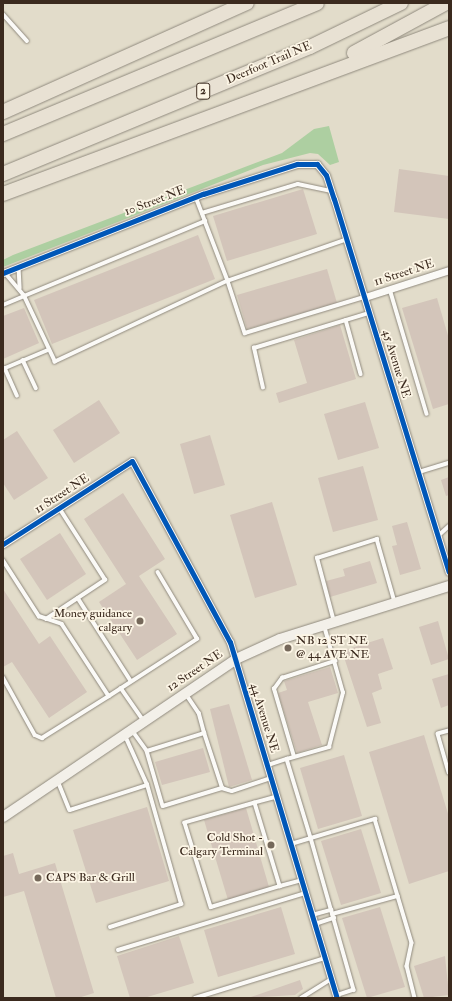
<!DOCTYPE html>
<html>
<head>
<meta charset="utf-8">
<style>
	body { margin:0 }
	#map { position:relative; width:452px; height:1001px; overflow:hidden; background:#e2dcca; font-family:"IM FELL Double Pica",serif }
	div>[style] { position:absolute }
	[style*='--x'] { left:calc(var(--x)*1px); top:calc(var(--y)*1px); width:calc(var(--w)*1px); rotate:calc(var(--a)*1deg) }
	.green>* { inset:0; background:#adcfa1 }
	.building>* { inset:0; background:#d3c5ba }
	.roads { filter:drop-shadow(0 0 1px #908a7e) drop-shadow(0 0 1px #908a7e) }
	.lane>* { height:3.5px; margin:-1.75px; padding:0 1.75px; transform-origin:1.75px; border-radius:1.75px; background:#fbfaf7 }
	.street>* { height:7px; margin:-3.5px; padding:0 3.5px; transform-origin:3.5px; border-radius:3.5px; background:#fbfaf7 }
	.secondary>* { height:10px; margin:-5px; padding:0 5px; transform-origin:5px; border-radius:5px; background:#f3f0e9 }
	.highway>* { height:14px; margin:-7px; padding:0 7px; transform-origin:7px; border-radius:7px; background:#e8e1d3 }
	.cycleway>* { height:5px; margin:-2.5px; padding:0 2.5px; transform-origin:2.5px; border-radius:2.5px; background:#0057b8 }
	.dots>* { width:11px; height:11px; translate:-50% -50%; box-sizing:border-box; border:2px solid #fcf5e5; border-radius:50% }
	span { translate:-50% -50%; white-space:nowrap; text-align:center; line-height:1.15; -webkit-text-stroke:3.5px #fcf5e5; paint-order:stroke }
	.shield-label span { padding:1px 3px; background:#fcf5e5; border:1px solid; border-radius:3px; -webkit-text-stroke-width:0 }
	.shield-label { font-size:11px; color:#3b2a1e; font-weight:700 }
	.street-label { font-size:12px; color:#3b2a1e }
	.poi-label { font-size:12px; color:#3b2a1e }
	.right { translate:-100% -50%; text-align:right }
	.left { translate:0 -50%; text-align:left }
	.frame { position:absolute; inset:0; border:4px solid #3b2a1e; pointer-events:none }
</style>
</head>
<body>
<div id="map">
	<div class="green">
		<div style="clip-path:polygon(329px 126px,339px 162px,330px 165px,318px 154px,310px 153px,263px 165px,3px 267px,3px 260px,13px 255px,282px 153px,314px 129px)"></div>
	</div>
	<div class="building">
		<div style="clip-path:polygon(399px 169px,449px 176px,449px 219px,394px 212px)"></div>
		<div style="clip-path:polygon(303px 189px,317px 234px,227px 261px,213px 216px)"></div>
		<div style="clip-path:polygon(198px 235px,215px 279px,52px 344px,34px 300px)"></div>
		<div style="clip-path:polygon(327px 269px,337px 303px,247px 329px,237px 295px)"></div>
		<div style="clip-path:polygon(437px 298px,449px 339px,449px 404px,433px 409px,402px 308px)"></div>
		<div style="clip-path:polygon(24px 308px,39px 343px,3px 359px,3px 316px)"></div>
		<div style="clip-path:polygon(340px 325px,356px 379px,279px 403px,276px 393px,307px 383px,294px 340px)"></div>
		<div style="clip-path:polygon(99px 400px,120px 433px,74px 463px,53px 430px)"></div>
		<div style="clip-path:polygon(365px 402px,379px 448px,338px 460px,324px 414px)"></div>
		<div style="clip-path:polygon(17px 431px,48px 478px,14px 500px,3px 483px,3px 440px)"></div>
		<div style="clip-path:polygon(210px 435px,225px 485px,194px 494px,180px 444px)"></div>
		<div style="clip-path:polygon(363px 466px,378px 520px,333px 532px,318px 478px)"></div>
		<div style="clip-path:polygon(449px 477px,449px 495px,446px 496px,441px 480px)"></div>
		<div style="clip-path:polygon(123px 493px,165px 559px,139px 576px,177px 634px,137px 660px,99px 602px,126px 584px,84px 519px)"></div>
		<div style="clip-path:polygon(272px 502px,297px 585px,255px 598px,230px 515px)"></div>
		<div style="clip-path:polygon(407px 522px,421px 569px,400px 575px,392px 546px,397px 545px,392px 526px)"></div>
		<div style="clip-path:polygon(60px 533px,86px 574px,47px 600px,20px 559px)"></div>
		<div style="clip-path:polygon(370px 561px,377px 583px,330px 597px,326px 581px,345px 576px,343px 569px)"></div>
		<div style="clip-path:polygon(3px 589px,39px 644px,50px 636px,87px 692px,49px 718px,12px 662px,3px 667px)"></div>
		<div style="clip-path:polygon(438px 621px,449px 659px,431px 665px,419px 627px)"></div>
		<div style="clip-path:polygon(383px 638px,393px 669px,378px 674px,382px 689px,372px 693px,381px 723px,367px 727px,342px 651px)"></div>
		<div style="clip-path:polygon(330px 667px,338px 693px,308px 702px,322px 745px,297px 753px,278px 693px,287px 690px,284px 681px)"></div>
		<div style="clip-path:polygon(449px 674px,449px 705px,441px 708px,432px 679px)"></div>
		<div style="clip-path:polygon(229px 704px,252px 780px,229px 787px,210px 709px)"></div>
		<div style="clip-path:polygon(424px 735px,449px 817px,449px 871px,409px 884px,369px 752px)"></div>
		<div style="clip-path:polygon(203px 748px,210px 772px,162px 785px,155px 762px)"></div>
		<div style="clip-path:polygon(344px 755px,362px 816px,318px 829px,300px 768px)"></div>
		<div style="clip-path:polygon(147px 807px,169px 881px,96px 903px,73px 830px)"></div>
		<div style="clip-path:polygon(246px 808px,269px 887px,228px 900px,204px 820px)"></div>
		<div style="clip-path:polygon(361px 829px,381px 893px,341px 905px,321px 841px)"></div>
		<div style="clip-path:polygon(13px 853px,19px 874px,55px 863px,94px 993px,78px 998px,56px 998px,24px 891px,3px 897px,3px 856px)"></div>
		<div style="clip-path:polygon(281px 907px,295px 954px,218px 977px,204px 930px)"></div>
		<div style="clip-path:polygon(380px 907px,405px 987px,367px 998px,342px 918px)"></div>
		<div style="clip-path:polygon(179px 936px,194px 983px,144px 998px,130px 998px,117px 956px)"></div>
		<div style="clip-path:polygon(445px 956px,449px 995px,424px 998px,414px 966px)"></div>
		<div style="clip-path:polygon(300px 980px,303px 989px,295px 995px,248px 998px)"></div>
	</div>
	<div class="roads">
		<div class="lane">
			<div style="--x:3;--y:14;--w:36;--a:48"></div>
			<div style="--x:196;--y:197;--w:26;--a:69"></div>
			<div style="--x:202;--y:213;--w:100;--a:-16.8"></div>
			<div style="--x:298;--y:184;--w:34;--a:12"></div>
			<div style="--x:346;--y:240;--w:125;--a:160.8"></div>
			<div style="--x:228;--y:281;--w:191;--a:154.9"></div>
			<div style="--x:55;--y:362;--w:73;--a:-115.2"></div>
			<div style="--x:24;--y:296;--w:196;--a:-22.5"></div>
			<div style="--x:205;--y:221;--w:64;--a:69"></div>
			<div style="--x:228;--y:281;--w:55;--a:71.9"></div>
			<div style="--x:245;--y:333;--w:124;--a:-16.8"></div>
			<div style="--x:19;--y:267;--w:21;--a:87"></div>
			<div style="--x:390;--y:289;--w:130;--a:73.5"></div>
			<div style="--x:3;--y:305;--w:23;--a:-23"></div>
			<div style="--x:24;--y:296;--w:30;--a:-130"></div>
			<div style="--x:346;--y:320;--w:56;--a:74.5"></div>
			<div style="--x:23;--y:360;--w:31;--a:65"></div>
			<div style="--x:5;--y:368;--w:30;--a:66"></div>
			<div style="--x:3;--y:369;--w:49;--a:-22.9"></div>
			<div style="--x:263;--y:388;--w:41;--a:-102.7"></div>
			<div style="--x:254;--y:348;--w:120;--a:-16.9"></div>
			<div style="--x:419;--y:472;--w:31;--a:-17"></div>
			<div style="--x:438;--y:536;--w:15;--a:-42"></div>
			<div style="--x:3;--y:560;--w:67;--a:57.3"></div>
			<div style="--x:39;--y:616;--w:24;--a:19"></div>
			<div style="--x:62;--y:624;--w:86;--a:56.9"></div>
			<div style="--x:109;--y:696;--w:105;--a:-32.9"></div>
			<div style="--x:197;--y:639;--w:77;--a:-120.6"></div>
			<div style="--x:78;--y:598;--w:98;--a:57.4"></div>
			<div style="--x:46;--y:619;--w:71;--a:-33.5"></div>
			<div style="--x:105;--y:580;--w:85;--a:-122.6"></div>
			<div style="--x:334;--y:622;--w:66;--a:-104.9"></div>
			<div style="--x:317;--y:558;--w:63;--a:-17.6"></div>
			<div style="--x:377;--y:539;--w:66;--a:74.1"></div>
			<div style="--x:3;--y:677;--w:66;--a:61.1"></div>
			<div style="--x:35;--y:735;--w:8;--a:23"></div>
			<div style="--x:42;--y:738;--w:79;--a:-32.1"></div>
			<div style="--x:121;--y:688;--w:40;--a:55.1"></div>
			<div style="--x:132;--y:730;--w:26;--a:54"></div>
			<div style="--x:147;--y:751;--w:60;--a:-17.5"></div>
			<div style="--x:204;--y:733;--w:20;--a:-105"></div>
			<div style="--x:199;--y:714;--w:23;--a:-124"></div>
			<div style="--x:449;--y:731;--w:11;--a:165"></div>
			<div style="--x:438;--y:734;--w:40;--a:74"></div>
			<div style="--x:147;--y:751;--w:57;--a:73.8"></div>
			<div style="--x:163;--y:806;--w:62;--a:-17"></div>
			<div style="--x:222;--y:788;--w:58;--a:-108.1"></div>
			<div style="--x:294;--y:757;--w:71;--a:-106.4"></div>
			<div style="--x:274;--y:689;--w:14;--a:-54"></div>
			<div style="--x:282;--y:678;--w:56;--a:-17.8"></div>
			<div style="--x:287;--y:759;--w:44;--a:-15.9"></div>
			<div style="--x:329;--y:747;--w:56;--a:-75.5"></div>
			<div style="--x:343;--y:693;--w:70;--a:-105.8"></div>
			<div style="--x:268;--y:765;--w:20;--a:-18"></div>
			<div style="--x:287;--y:759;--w:83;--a:73.1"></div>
			<div style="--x:311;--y:838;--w:158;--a:74.2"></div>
			<div style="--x:354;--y:990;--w:19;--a:162"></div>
			<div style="--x:58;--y:781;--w:31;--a:68"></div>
			<div style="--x:70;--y:810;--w:81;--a:-18"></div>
			<div style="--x:147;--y:785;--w:54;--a:-114.2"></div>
			<div style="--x:222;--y:788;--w:10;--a:17"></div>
			<div style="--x:232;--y:791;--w:41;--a:-18.4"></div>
			<div style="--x:277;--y:797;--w:23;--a:165"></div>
			<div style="--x:255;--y:803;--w:87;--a:73.2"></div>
			<div style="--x:280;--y:886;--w:23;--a:-15"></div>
			<div style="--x:255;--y:803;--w:73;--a:164.1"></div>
			<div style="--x:185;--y:823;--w:88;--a:72.8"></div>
			<div style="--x:211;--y:907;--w:72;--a:-16.9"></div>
			<div style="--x:291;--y:844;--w:88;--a:-16.6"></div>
			<div style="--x:375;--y:819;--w:129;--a:73.4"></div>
			<div style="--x:412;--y:943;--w:24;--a:102"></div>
			<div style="--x:407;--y:966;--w:33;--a:76"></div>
			<div style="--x:332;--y:914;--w:68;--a:-15.3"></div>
			<div style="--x:312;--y:915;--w:20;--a:-15"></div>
			<div style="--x:315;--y:924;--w:20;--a:-18"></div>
			<div style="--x:110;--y:927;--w:75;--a:-17.9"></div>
			<div style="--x:181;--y:904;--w:124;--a:-105.9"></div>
			<div style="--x:118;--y:950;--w:196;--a:-16.9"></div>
			<div style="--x:195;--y:998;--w:136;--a:-17.1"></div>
			<div style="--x:301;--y:998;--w:36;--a:-32"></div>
		</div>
		<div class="street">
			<div style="--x:3;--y:273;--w:215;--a:-21.6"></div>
			<div style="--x:203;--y:194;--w:99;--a:-17.7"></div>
			<div style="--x:297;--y:164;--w:20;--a:0"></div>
			<div style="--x:317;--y:164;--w:14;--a:51"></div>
			<div style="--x:326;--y:175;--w:25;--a:72"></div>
			<div style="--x:334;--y:199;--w:390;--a:72.9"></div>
			<div style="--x:365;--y:297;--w:88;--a:-17.8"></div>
			<div style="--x:3;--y:544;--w:153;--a:-32.8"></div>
			<div style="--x:132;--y:461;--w:206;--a:61.6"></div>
			<div style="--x:230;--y:642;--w:372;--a:73.3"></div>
		</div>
		<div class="secondary">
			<div style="--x:3;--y:817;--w:282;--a:-34.1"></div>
			<div style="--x:236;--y:659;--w:48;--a:-24.4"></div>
			<div style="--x:280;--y:639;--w:177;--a:-17.4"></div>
		</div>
		<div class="highway">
			<div style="--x:354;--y:53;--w:105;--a:-28.5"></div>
			<div style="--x:3;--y:112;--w:267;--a:-24.1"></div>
			<div style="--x:3;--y:134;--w:340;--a:-22.6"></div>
			<div style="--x:3;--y:174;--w:332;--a:-22.5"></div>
			<div style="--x:310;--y:47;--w:101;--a:-25.8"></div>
			<div style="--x:3;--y:194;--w:476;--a:-20.4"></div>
		</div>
	</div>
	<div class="cycleway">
		<div style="--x:3;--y:273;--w:215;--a:-21.6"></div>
		<div style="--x:203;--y:194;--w:99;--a:-17.7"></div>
		<div style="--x:297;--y:164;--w:20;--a:0"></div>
		<div style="--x:317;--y:164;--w:14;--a:51"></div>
		<div style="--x:326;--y:175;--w:25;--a:72"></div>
		<div style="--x:334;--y:199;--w:390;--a:72.9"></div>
		<div style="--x:3;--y:544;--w:153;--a:-32.8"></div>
		<div style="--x:132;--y:461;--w:206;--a:61.6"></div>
		<div style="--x:230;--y:642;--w:372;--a:73.3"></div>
	</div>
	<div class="dots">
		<div style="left:140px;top:621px;background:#75685a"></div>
		<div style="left:288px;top:648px;background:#75685a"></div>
		<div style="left:271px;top:845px;background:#75685a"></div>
		<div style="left:38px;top:878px;background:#75685a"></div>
	</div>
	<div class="shield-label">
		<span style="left:203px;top:91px">2</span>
	</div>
	<div class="street-label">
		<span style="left:269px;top:63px;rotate:-23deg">Deerfoot Trail NE</span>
		<span style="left:155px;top:201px;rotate:-21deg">10 Street NE</span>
		<span style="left:404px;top:273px;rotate:-18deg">11 Street NE</span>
		<span style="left:396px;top:364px;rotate:73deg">45 Avenue NE</span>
		<span style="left:62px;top:494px;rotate:-33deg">11 Street NE</span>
		<span style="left:195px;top:671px;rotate:-34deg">12 Street NE</span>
		<span style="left:264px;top:718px;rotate:73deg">44 Avenue NE</span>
	</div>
	<div class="poi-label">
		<span class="right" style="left:132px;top:621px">Money guidance<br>calgary</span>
		<span class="left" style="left:296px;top:648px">NB 12 ST NE<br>@ 44 AVE NE</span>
		<span class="right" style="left:263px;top:845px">Cold Shot -<br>Calgary Terminal</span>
		<span class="left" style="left:46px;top:878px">CAPS Bar &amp; Grill</span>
	</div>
	<div class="frame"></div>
</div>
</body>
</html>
